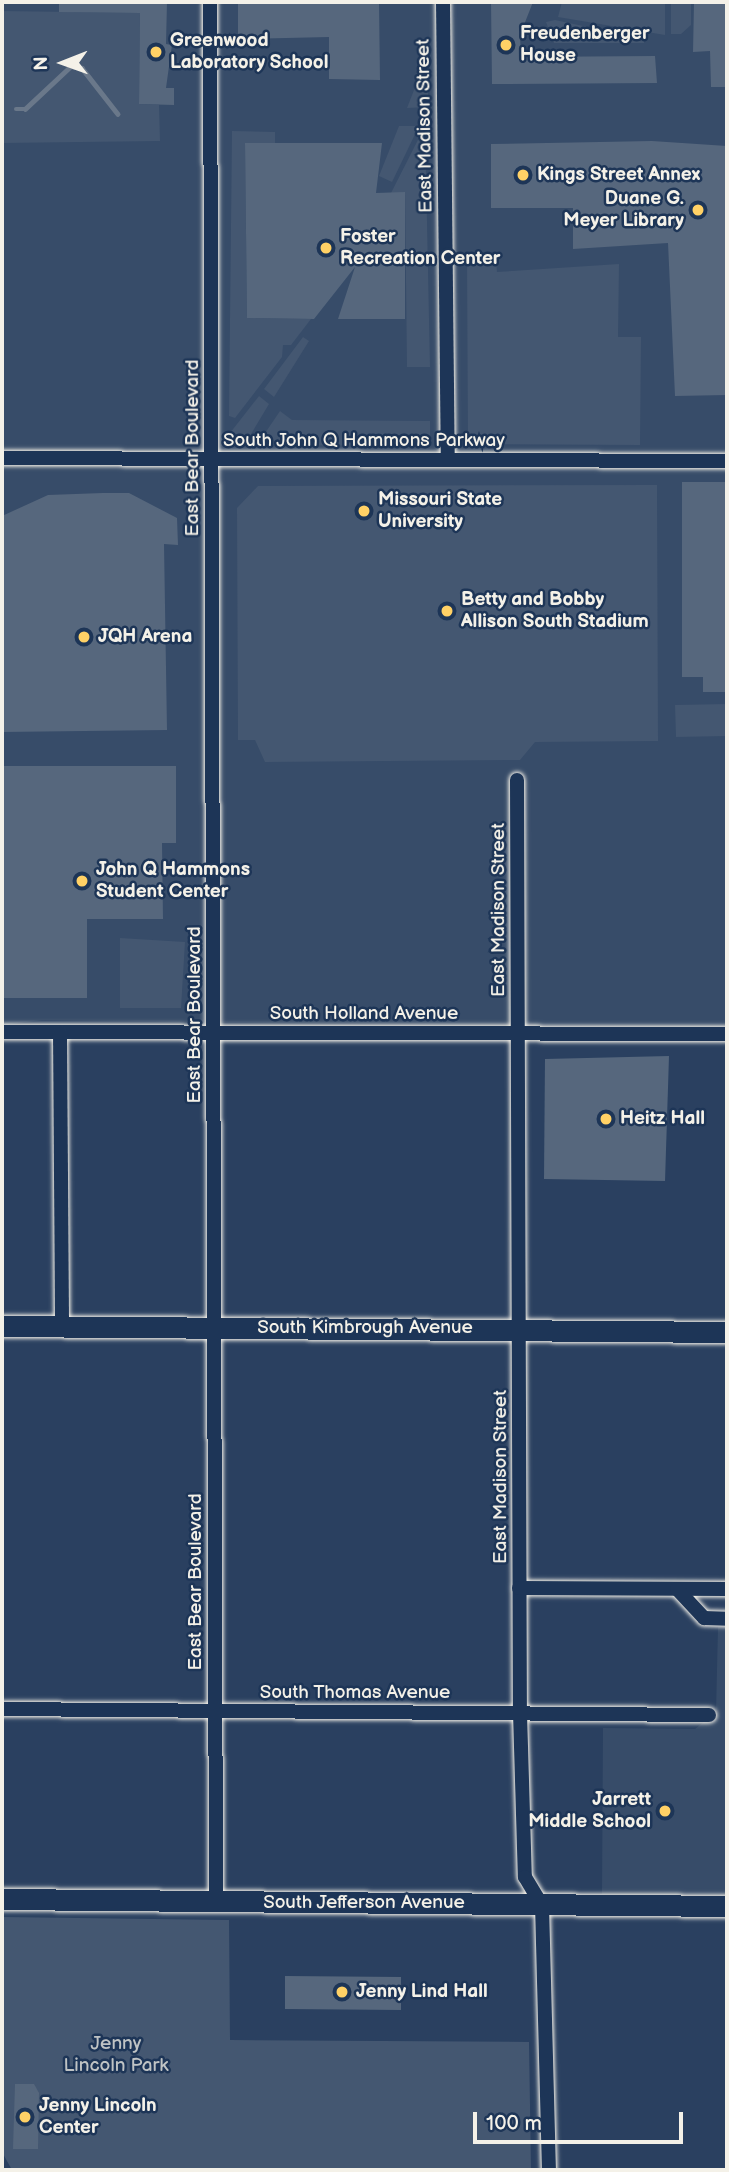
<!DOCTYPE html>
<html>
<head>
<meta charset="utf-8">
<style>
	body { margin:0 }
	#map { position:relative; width:729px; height:2172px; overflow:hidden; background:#2a4060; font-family:"Balsamiq Sans",sans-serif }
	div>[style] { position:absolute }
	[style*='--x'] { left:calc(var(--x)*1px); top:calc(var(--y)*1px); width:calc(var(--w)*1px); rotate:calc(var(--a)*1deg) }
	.built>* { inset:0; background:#374c69 }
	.green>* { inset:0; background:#445771 }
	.stream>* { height:4.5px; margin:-2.25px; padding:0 2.25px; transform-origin:2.25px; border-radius:2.25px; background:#6a788a }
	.building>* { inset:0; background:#56677d }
	.roads { filter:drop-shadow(0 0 2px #f4f1e8) drop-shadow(0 0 2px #f4f1e8) }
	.street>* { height:14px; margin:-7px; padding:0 7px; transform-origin:7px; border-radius:7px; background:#1d3557 }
	.secondary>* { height:21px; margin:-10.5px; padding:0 10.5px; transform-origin:10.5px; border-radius:10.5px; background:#1d3557 }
	.dots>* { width:19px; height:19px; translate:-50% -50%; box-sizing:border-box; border:4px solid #1d3557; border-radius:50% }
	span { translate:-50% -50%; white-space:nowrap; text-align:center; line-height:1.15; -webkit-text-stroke:5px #1d3557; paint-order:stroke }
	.poi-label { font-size:19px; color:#f4f1e8; font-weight:700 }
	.left { translate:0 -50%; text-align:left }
	.right { translate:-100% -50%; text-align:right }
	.street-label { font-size:19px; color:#f4f1e8 }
	.park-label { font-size:19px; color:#bfc3c4 }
	.frame { position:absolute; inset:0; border:4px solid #f4f1e8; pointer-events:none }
	.north { position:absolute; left:28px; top:28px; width:70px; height:70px; -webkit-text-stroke:5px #1d3557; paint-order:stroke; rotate:269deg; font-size:19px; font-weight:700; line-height:28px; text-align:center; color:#f4f1e8 }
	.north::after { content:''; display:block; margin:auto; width:24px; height:32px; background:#f4f1e8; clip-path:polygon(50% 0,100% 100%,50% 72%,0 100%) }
	.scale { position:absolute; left:473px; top:2112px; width:210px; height:32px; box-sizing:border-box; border:4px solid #f4f1e8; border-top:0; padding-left:9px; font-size:21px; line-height:24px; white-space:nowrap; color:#f4f1e8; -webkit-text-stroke:5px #1d3557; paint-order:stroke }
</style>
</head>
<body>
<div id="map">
	<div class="built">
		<div style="clip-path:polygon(2px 2px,727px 2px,727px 1027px,42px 1020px,2px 1025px)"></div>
		<div style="clip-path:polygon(718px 1627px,727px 1627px,727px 1895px,602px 1894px,603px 1728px,695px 1729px,716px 1712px)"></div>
	</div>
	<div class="green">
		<div style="clip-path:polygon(562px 2px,665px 2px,665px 35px,558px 17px)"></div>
		<div style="clip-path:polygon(671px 2px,691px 2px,691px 25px,681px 34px,671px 34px)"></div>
		<div style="clip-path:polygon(2px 11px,140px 13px,139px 104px,159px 105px,160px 141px,2px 143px)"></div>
		<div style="clip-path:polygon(555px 20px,644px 39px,644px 43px,554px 43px,546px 22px)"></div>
		<div style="clip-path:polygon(428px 58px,428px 107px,407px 108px,416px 85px)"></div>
		<div style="clip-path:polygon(399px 126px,419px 126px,392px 182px,379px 176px)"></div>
		<div style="clip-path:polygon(425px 126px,430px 367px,407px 367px,405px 193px,391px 193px)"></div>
		<div style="clip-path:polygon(232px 131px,275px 132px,275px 143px,245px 143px,247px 318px,311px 319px,291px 345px,283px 345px,282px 357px,235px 418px,229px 416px)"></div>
		<div style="clip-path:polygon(467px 260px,496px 260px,497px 272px,619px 264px,618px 337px,641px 337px,640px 445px,468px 444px)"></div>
		<div style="clip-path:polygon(303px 337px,309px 341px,274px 397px,264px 389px)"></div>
		<div style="clip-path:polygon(259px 396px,269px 404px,245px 444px,230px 433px)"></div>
		<div style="clip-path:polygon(280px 411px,292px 420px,430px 421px,430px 446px,257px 445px)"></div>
		<div style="clip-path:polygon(657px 485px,658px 741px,535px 742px,520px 760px,265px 762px,255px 740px,238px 740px,237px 508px,258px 486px)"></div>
		<div style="clip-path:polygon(727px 704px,727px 736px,676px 737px,675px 705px)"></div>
		<div style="clip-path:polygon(120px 938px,185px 942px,181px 1008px,120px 1008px)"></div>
		<div style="clip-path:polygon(2px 1917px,229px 1920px,230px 2040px,529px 2042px,531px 2170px,12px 2170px,2px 2152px)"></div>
	</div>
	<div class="stream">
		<div style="--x:16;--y:109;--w:9;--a:0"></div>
		<div style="--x:25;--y:109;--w:63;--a:-43.1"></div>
		<div style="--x:71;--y:66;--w:11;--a:10"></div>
		<div style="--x:82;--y:68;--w:58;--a:52"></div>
	</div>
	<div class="building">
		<div style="clip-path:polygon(59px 2px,167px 2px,166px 44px,172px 45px,166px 88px,174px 88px,174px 105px,139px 104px,140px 13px,59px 12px)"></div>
		<div style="clip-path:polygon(238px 2px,379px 2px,380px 80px,329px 79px,329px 37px,238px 39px)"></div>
		<div style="clip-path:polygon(491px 2px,533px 2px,520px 35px,521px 57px,655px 56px,657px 83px,492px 84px)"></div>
		<div style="clip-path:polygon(694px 2px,727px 2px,727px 87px,711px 87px,710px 51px,693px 52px)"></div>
		<div style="clip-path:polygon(652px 141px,727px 146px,727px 395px,675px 396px,668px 243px,573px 249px,573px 208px,491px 208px,491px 144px)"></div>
		<div style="clip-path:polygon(245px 143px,382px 143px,376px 193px,405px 192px,405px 319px,338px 319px,355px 267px,314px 319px,247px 318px)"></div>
		<div style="clip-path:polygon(682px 482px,727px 482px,727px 692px,703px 692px,703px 677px,682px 677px)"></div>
		<div style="clip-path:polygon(103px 493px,129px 493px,177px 518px,178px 545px,164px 544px,167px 730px,2px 732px,2px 516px,48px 495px)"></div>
		<div style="clip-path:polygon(2px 766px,176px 766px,176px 843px,162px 843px,163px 919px,87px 919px,87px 998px,2px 998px)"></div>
		<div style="clip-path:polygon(669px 1056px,665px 1181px,544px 1179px,545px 1059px)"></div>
		<div style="clip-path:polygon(285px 1976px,401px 1977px,401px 2010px,285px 2009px)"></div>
		<div style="clip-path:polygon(15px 2084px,34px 2084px,39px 2093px,38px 2149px,13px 2149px)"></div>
	</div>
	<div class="roads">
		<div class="street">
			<div style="--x:210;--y:2;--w:1900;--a:89.82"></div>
			<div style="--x:443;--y:2;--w:457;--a:89.4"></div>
			<div style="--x:2;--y:458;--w:725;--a:0.24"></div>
			<div style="--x:517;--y:780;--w:933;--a:89.82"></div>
			<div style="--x:520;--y:1713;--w:164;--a:88.3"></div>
			<div style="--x:525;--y:1877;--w:33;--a:59"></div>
			<div style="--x:542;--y:1905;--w:265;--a:88.5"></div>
			<div style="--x:2;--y:1032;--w:725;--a:0.16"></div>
			<div style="--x:60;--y:1032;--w:294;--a:89.6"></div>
			<div style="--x:519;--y:1588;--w:208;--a:0.3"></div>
			<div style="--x:677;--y:1589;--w:40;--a:47"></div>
			<div style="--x:704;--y:1618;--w:23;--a:2"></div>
			<div style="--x:2;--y:1709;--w:707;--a:0.49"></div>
		</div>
		<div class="secondary">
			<div style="--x:2;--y:1326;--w:725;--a:0.47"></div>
			<div style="--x:2;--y:1899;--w:725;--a:0.55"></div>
		</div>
	</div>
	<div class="dots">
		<div style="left:506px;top:45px;background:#ffd166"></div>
		<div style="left:156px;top:52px;background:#ffd166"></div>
		<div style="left:523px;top:175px;background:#ffd166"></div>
		<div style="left:698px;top:210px;background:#ffd166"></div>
		<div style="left:326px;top:248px;background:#ffd166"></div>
		<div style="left:364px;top:511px;background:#ffd166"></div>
		<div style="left:447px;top:611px;background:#ffd166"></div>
		<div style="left:84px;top:637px;background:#ffd166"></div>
		<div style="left:82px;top:881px;background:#ffd166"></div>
		<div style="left:606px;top:1119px;background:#ffd166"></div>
		<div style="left:665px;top:1811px;background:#ffd166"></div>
		<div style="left:342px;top:1992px;background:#ffd166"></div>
		<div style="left:25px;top:2117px;background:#ffd166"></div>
	</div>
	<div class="poi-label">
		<span class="left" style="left:520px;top:45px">Freudenberger<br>House</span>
		<span class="left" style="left:170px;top:52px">Greenwood<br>Laboratory School</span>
		<span class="left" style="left:537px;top:175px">Kings Street Annex</span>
		<span class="right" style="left:684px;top:210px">Duane G.<br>Meyer Library</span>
		<span class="left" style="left:340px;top:248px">Foster<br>Recreation Center</span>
		<span class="left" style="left:378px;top:511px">Missouri State<br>University</span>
		<span class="left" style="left:461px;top:611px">Betty and Bobby<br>Allison South Stadium</span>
		<span class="left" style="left:98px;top:637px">JQH Arena</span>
		<span class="left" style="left:96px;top:881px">John Q Hammons<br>Student Center</span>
		<span class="left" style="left:620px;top:1119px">Heitz Hall</span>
		<span class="right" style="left:651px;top:1811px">Jarrett<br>Middle School</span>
		<span class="left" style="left:356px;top:1992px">Jenny Lind Hall</span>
		<span class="left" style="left:39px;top:2117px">Jenny Lincoln<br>Center</span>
	</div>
	<div class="street-label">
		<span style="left:425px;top:126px;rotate:-91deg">East Madison Street</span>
		<span style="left:364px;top:441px">South John Q Hammons Parkway</span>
		<span style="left:193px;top:448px;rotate:-90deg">East Bear Boulevard</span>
		<span style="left:499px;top:910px;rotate:-90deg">East Madison Street</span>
		<span style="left:364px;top:1014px">South Holland Avenue</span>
		<span style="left:195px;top:1015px;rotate:-90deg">East Bear Boulevard</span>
		<span style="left:365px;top:1328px">South Kimbrough Avenue</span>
		<span style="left:501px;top:1477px;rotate:-90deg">East Madison Street</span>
		<span style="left:196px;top:1582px;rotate:-90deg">East Bear Boulevard</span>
		<span style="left:355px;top:1693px">South Thomas Avenue</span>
		<span style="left:364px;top:1903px">South Jefferson Avenue</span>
	</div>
	<div class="park-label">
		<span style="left:116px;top:2055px">Jenny<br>Lincoln Park</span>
	</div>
	<div class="frame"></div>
	<div class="north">N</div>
	<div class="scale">100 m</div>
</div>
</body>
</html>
